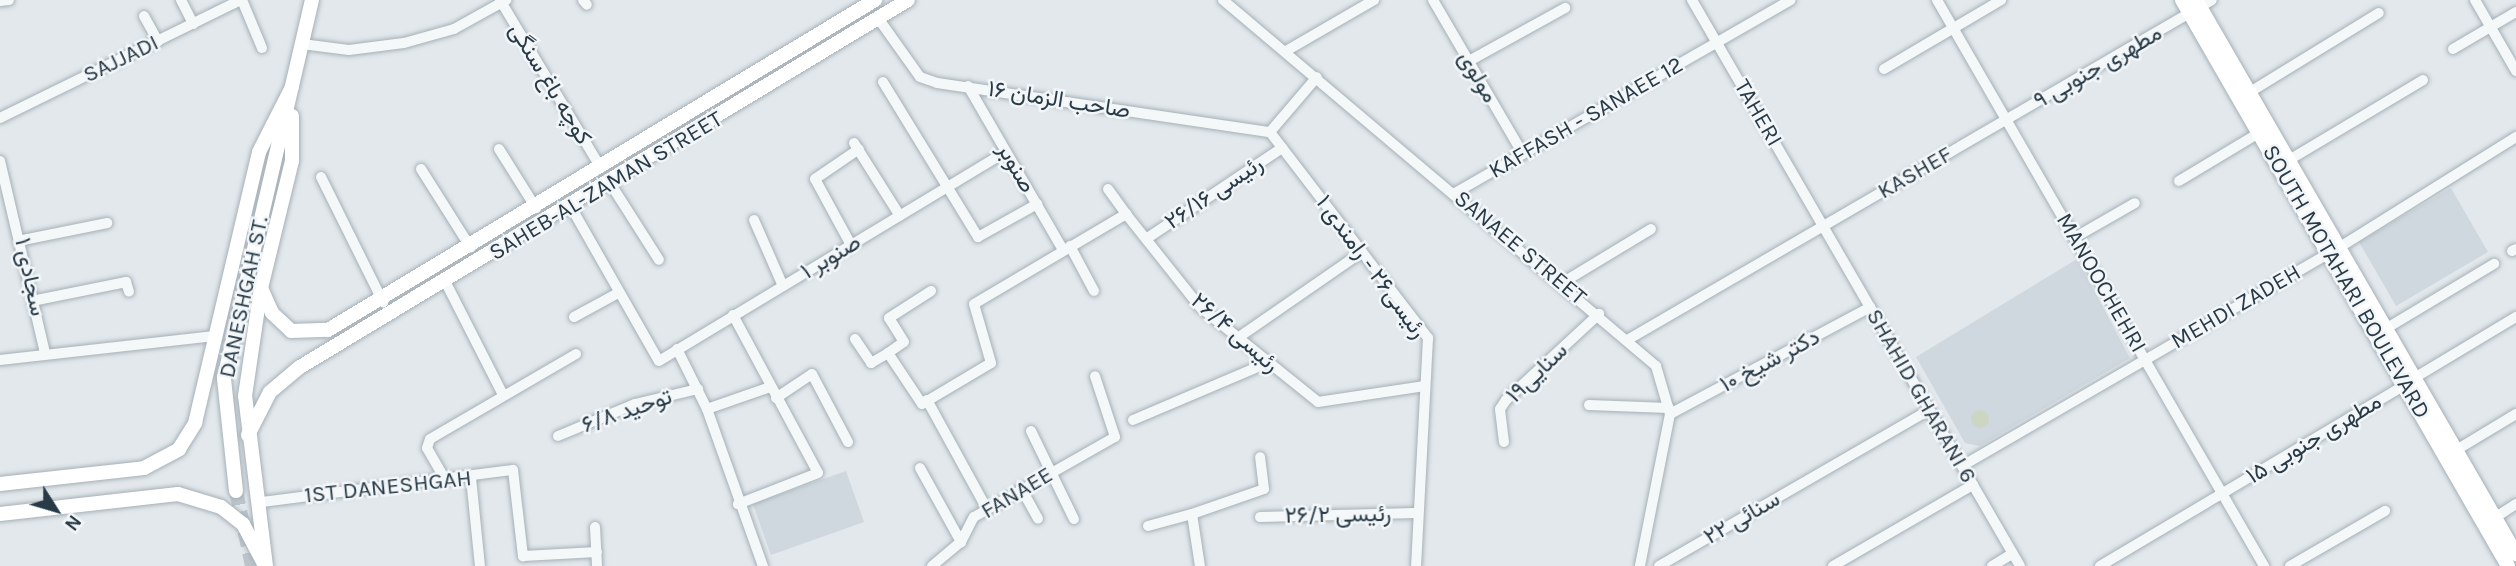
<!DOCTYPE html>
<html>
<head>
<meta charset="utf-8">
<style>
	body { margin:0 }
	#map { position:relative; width:2516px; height:566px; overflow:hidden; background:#e2e8ec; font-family:Karla,Vazirmatn,sans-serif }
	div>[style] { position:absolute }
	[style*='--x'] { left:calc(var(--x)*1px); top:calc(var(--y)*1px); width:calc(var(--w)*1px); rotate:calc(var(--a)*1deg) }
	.built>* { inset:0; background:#cfd8de }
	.green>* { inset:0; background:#ccd6c2 }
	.round { border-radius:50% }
	.major-tunnel>* { height:14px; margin-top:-7px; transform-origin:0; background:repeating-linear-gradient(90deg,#bdc5cb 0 14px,transparent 0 21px) }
	.roads { filter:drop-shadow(0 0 2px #a6b0b7) drop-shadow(0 0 2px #a6b0b7) }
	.minor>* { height:10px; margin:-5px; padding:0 5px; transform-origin:5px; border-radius:5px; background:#f5f8f9 }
	.major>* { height:14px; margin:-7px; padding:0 7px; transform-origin:7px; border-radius:7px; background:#fff }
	span { translate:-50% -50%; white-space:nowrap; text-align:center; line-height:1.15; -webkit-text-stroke:5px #f2f6f9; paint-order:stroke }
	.street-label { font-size:23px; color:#283a46 }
	.north { position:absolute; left:21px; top:475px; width:70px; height:70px; -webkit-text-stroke:5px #f2f6f9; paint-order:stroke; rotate:127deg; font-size:19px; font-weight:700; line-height:28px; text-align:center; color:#283a46 }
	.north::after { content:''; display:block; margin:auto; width:24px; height:32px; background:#283a46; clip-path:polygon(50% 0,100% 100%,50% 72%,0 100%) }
</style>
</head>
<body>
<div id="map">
	<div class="built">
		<div style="clip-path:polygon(2451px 188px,2488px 252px,2396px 306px,2359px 242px)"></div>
		<div style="clip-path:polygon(2077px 259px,2130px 358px,1980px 446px,1965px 443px,1916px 357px)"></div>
		<div style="clip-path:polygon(846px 471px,864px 522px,771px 555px,753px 504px)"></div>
	</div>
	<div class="green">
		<div class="round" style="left:1971px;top:410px;width:18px;height:18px"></div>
	</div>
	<div class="major-tunnel">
		<div style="--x:236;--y:491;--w:77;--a:78"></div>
	</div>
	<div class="roads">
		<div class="minor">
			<div style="--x:181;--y:0;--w:27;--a:63"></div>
			<div style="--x:242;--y:0;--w:52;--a:67.4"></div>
			<div style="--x:500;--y:0;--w:196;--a:59"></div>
			<div style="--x:583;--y:0;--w:6;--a:51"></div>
			<div style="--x:1223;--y:0;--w:567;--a:40.21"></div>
			<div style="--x:1656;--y:366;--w:50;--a:73.7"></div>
			<div style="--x:1670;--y:414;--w:155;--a:101.2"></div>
			<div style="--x:1433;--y:0;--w:178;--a:59.7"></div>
			<div style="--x:1692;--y:0;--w:654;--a:59.91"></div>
			<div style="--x:1937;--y:0;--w:654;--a:59.98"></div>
			<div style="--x:2475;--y:0;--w:82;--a:60"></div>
			<div style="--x:0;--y:1;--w:9;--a:-6"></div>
			<div style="--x:144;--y:16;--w:29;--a:61"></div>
			<div style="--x:878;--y:18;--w:72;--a:54.6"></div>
			<div style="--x:920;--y:77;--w:18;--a:19"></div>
			<div style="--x:937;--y:83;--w:337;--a:8.4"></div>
			<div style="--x:302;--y:44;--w:47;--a:7.3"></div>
			<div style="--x:349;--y:50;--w:55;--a:-7.3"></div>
			<div style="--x:404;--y:43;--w:52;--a:-15.6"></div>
			<div style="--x:454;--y:29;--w:60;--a:-29.1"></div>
			<div style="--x:2453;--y:49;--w:73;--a:-30.4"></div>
			<div style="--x:1286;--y:51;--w:102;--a:-30.1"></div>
			<div style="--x:1469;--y:61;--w:110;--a:-28.9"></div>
			<div style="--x:1884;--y:69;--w:136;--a:-30.5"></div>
			<div style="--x:883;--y:82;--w:182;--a:58.5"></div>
			<div style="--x:978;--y:237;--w:68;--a:-29.2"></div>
			<div style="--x:968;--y:86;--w:190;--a:59.9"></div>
			<div style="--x:2250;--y:92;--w:151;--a:-31.5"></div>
			<div style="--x:0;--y:118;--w:268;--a:-26.1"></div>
			<div style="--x:1270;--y:132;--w:260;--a:52.5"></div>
			<div style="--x:1428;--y:338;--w:228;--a:93"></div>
			<div style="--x:1270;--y:132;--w:72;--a:-49.5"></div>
			<div style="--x:854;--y:143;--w:86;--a:57.8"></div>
			<div style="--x:499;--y:149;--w:70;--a:57.9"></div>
			<div style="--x:2289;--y:160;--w:156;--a:-30.8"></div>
			<div style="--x:0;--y:161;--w:197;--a:76.8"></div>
			<div style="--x:421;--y:169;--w:93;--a:57.7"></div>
			<div style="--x:321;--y:177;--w:140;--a:63.6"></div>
			<div style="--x:2179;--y:181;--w:93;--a:-31"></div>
			<div style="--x:610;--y:183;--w:91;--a:57.5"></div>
			<div style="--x:1108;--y:189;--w:31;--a:54"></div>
			<div style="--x:1455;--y:193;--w:387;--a:-29.9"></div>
			<div style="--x:571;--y:207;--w:177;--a:60.3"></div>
			<div style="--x:659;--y:361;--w:405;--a:-31.1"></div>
			<div style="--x:754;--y:220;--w:72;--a:66.3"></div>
			<div style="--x:2074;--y:238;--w:70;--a:-29.8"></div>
			<div style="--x:1146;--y:239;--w:164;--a:-33.8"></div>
			<div style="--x:23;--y:240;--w:86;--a:-11.4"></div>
			<div style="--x:851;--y:245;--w:75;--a:-118.6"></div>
			<div style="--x:815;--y:179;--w:53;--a:-34.3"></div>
			<div style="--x:1070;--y:246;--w:51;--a:61.9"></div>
			<div style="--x:2340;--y:247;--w:208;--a:-32"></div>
			<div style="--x:2512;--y:251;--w:4;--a:-27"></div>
			<div style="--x:446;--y:283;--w:126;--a:63"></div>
			<div style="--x:1562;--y:283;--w:104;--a:-31.2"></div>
			<div style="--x:37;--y:300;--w:91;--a:-11.4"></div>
			<div style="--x:126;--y:282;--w:10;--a:73"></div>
			<div style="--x:733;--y:315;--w:179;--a:61.7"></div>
			<div style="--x:818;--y:473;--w:86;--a:158.8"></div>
			<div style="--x:574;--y:317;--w:50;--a:-28.6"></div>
			<div style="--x:2387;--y:328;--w:125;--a:-30.9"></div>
			<div style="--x:1242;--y:335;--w:146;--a:-34.7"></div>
			<div style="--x:855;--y:339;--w:29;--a:56"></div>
			<div style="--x:871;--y:363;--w:20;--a:-30"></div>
			<div style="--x:888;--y:353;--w:19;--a:-35"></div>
			<div style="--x:904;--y:342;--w:28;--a:-122"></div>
			<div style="--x:889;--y:318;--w:50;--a:-32.7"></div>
			<div style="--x:1629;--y:339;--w:674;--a:-30.18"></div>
			<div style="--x:677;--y:349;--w:67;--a:63.4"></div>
			<div style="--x:707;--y:409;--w:167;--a:70.4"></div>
			<div style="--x:888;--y:353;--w:61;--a:56.3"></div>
			<div style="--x:922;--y:404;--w:80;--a:-30.7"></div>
			<div style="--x:991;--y:363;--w:61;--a:-106.1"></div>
			<div style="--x:974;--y:304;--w:177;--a:-30.6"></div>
			<div style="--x:1126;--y:214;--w:119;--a:51.5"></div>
			<div style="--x:1200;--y:307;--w:151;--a:38.8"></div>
			<div style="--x:1318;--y:402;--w:108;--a:-8.5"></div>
			<div style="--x:0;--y:360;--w:216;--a:-6.4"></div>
			<div style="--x:2416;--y:377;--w:117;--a:-31"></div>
			<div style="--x:776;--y:398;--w:43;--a:-33.7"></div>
			<div style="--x:812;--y:374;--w:77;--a:62.1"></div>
			<div style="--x:927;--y:400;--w:124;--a:61.2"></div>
			<div style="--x:1589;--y:405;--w:80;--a:2.1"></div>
			<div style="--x:707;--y:409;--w:67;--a:-19.2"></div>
			<div style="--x:1670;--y:414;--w:227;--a:-28.1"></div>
			<div style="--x:1133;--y:420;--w:146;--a:-23"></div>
			<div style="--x:1031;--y:431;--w:98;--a:64"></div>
			<div style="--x:558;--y:436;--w:83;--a:-22.6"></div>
			<div style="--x:635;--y:404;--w:65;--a:-13.4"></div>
			<div style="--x:1504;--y:442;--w:33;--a:-97"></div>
			<div style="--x:1500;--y:409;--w:11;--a:-56"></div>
			<div style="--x:1506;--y:400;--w:127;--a:-42.8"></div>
			<div style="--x:2458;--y:449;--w:68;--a:-31.1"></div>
			<div style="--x:1962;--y:466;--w:424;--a:-30.1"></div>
			<div style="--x:920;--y:468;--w:85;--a:61"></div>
			<div style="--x:471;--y:478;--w:88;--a:84.2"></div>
			<div style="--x:446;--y:481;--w:38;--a:-120"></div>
			<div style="--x:427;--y:448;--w:9;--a:-72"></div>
			<div style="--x:430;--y:439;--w:169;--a:-30.2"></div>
			<div style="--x:1021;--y:488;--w:35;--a:61"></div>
			<div style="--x:262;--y:502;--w:253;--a:-7.3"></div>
			<div style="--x:513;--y:470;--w:87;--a:83.4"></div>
			<div style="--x:523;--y:556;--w:74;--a:-3.1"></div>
			<div style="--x:1192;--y:514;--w:76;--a:-19.1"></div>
			<div style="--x:1264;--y:489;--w:32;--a:-97"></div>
			<div style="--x:1260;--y:517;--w:155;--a:-1.5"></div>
			<div style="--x:2496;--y:517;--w:24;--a:-33"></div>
			<div style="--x:1148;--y:526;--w:46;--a:-15.3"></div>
			<div style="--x:1192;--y:514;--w:53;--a:81.3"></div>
			<div style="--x:595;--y:527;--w:39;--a:87"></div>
			<div style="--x:932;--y:566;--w:38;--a:-40"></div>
			<div style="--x:961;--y:542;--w:28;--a:-63"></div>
			<div style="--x:974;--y:517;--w:162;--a:-29.6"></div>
			<div style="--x:1115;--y:437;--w:64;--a:-108.2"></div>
			<div style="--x:1659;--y:566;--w:312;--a:-30"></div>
			<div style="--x:1833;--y:566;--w:162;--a:-30.1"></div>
			<div style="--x:1992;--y:566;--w:23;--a:-31"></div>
			<div style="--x:2100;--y:566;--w:356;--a:-30.7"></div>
			<div style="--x:2290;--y:566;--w:110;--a:-30.1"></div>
		</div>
		<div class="major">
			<div style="--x:2182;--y:0;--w:653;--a:60.06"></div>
			<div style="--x:2196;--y:0;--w:640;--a:59.99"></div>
			<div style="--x:261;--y:288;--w:27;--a:66"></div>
			<div style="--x:272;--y:313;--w:26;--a:43"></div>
			<div style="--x:291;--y:331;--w:37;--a:-2"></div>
			<div style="--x:328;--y:330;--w:639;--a:-31.1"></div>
			<div style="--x:248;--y:435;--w:48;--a:-62.9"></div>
			<div style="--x:270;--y:392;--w:39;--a:-40"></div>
			<div style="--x:300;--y:367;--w:710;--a:-31.12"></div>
			<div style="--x:0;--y:484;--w:145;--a:-6.3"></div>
			<div style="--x:144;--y:468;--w:40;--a:-28"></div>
			<div style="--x:179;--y:449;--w:31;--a:-58"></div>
			<div style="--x:195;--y:423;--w:278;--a:-76.7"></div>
			<div style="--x:259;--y:152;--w:73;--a:-63.1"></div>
			<div style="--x:236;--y:491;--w:114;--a:-96.1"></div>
			<div style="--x:224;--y:378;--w:388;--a:-76.9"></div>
			<div style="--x:0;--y:514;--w:179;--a:-6.4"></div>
			<div style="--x:178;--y:494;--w:45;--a:16.8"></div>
			<div style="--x:221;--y:507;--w:28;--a:38"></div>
			<div style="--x:243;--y:524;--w:43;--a:62.2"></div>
			<div style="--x:266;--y:566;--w:171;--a:-97"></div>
			<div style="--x:245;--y:396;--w:109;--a:-81.6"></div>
			<div style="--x:261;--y:288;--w:131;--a:-76.3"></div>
			<div style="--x:292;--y:161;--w:45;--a:-90"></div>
		</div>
	</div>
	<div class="street-label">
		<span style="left:121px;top:59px;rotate:-26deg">SAJJADI</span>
		<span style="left:2098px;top:67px;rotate:-30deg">مطهری جنوبی ۹</span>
		<span style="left:1478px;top:77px;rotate:60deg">مولوی</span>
		<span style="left:550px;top:84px;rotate:59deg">کوچه باغ سنگی</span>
		<span style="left:1059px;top:100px;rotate:9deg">صاحب الزمان ۱۶</span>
		<span style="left:1758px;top:113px;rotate:60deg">TAHERI</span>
		<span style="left:1586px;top:118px;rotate:-30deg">KAFFASH - SANAEE 12</span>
		<span style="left:1016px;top:168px;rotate:60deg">صنوبر</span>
		<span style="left:1915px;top:173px;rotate:-30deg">KASHEF</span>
		<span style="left:606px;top:186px;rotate:-31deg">SAHEB-AL-ZAMAN STREET</span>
		<span style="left:1214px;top:193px;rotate:-34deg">رئیسی ۲۶/۱۶</span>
		<span style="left:1520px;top:248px;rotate:40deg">SANAEE STREET</span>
		<span style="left:831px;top:257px;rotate:-31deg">صنوبر ۱</span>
		<span style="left:1371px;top:267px;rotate:54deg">رئیسی۲۶ - رامندی ۱</span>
		<span style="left:30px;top:277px;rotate:78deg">سجادی ۱</span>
		<span style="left:2346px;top:282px;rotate:60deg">SOUTH MOTAHARI BOULEVARD</span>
		<span style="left:2101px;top:283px;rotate:60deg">MANOOCHEHRI</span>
		<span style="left:244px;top:297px;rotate:-78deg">DANESHGAH ST.</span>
		<span style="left:2236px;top:307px;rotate:-30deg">MEHDI ZADEH</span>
		<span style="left:1235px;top:333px;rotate:41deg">رئیسی ۲۶/۴</span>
		<span style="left:1770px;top:361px;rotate:-28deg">دکتر شیخ ۱۰</span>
		<span style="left:1537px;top:373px;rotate:-44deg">سنایی۱۹</span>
		<span style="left:1921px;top:396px;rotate:60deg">SHAHID GHARANI 6</span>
		<span style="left:627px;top:411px;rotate:-19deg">توحید ۶/۸</span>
		<span style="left:2314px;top:439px;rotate:-31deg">مطهری جنوبی ۱۵</span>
		<span style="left:388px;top:487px;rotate:-6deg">1ST DANESHGAH</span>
		<span style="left:1017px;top:493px;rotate:-31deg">FANAEE</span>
		<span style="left:1338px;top:515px;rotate:-1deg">رئیسی ۲۶/۲</span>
		<span style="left:1742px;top:518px;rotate:-30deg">سنائی ۲۲</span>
	</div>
	<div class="north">N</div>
</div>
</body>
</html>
